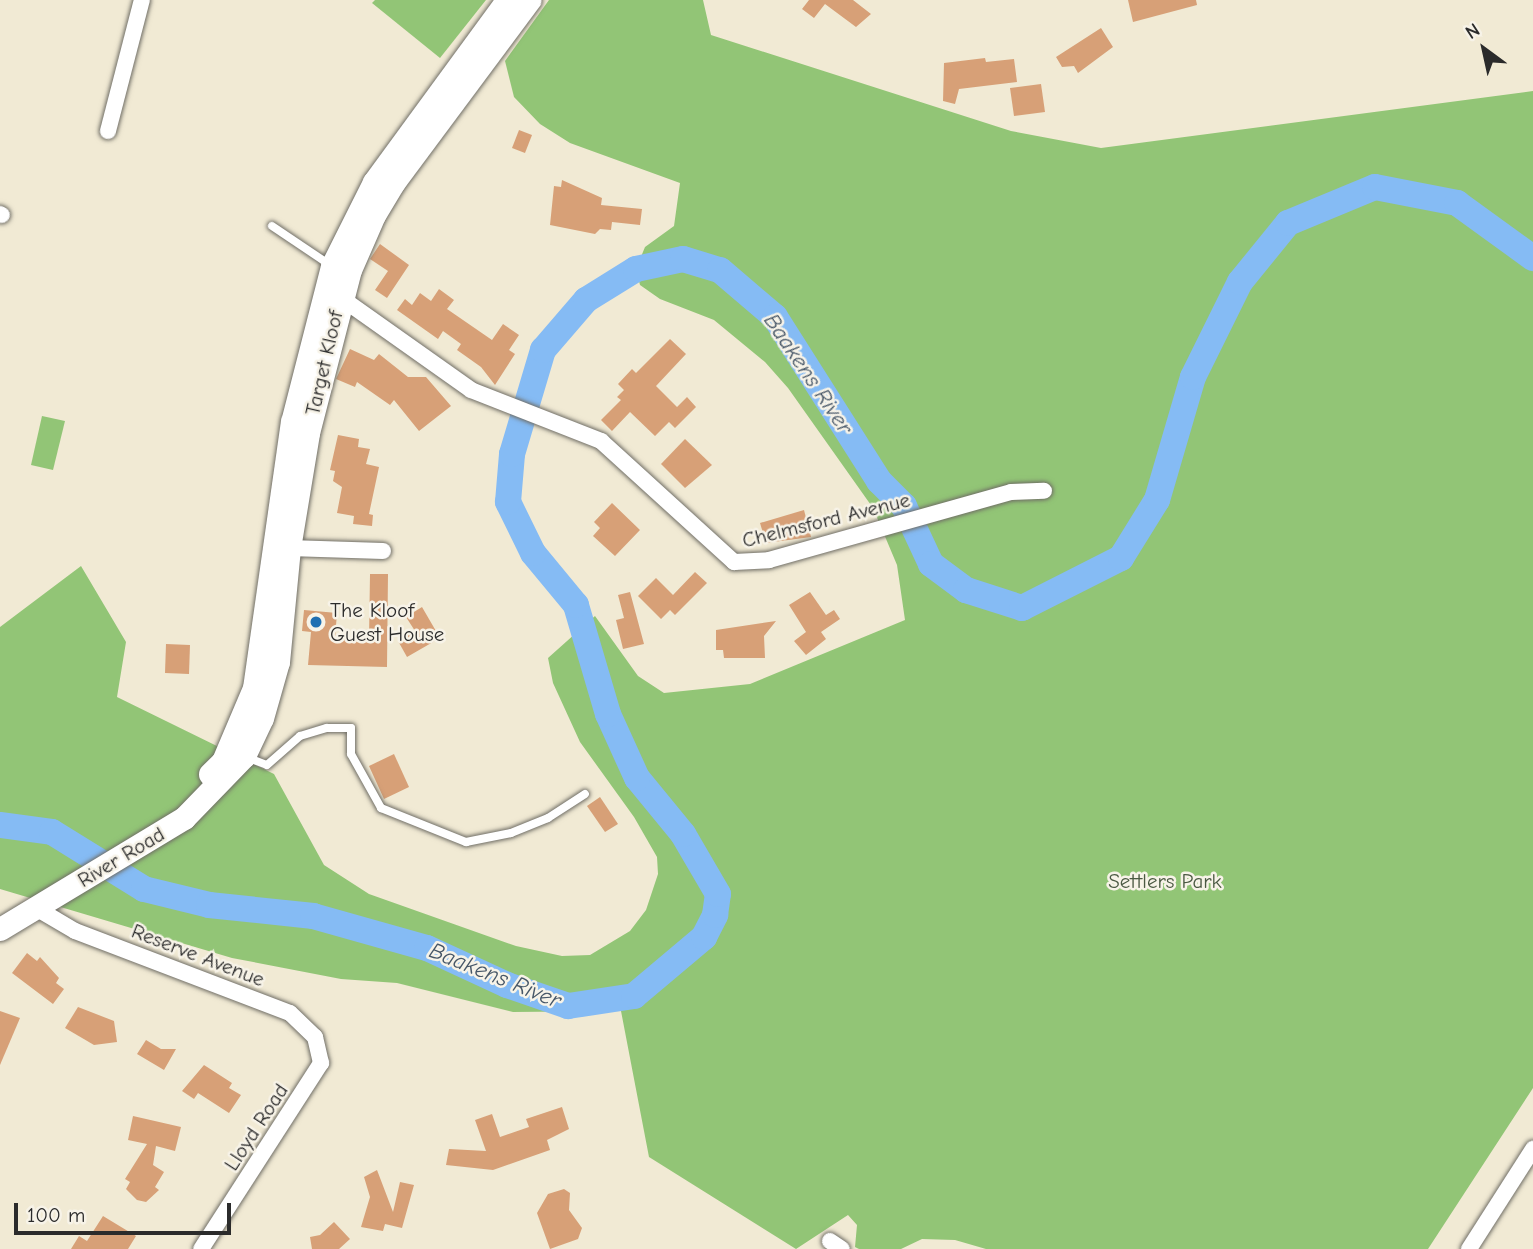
<!DOCTYPE html>
<html>
<head>
<meta charset="utf-8">
<style>
	body { margin:0 }
	#map { position:relative; width:1533px; height:1249px; overflow:hidden; background:#f1ead4; font-family:"Comic Neue",sans-serif }
	div>[style] { position:absolute }
	[style*='--x'] { left:calc(var(--x)*1px); top:calc(var(--y)*1px); width:calc(var(--w)*1px); rotate:calc(var(--a)*1deg) }
	.green>* { inset:0; background:#92c576 }
	.river>* { height:26px; margin:-13px; padding:0 13px; transform-origin:13px; border-radius:13px; background:#85bbf4 }
	.building>* { inset:0; background:#d7a077 }
	.roads { filter:drop-shadow(0 0 2px #706e66) drop-shadow(0 0 2px #706e66) }
	.lane>* { height:8px; margin:-4px; padding:0 4px; transform-origin:4px; border-radius:4px; background:#fff }
	.street>* { height:16px; margin:-8px; padding:0 8px; transform-origin:8px; border-radius:8px; background:#fff }
	.secondary>* { height:23px; margin:-11.5px; padding:0 11.5px; transform-origin:11.5px; border-radius:11.5px; background:#fff }
	.dots>* { width:19px; height:19px; translate:-50% -50%; box-sizing:border-box; border:4px solid #f7f3e8; border-radius:50% }
	span { translate:-50% -50%; white-space:nowrap; text-align:center; line-height:1.15; -webkit-text-stroke:5px #f7f3e8; paint-order:stroke }
	.street-label { font-size:21px; color:#2b2b2b }
	.poi-label { font-size:21px; color:#2b2b2b }
	.left { translate:0 -50%; text-align:left }
	.park-label { font-size:21px; color:#4a5942 }
	.water-label { font-size:23px; color:#465667; font-style:italic }
	.north { position:absolute; left:1449px; top:14px; width:70px; height:70px; -webkit-text-stroke:5px #f7f3e8; paint-order:stroke; rotate:327deg; font-size:19px; font-weight:700; line-height:28px; text-align:center; color:#2b2b2b }
	.north::after { content:''; display:block; margin:auto; width:24px; height:32px; background:#2b2b2b; clip-path:polygon(50% 0,100% 100%,50% 72%,0 100%) }
	.scale { position:absolute; left:14px; top:1203px; width:217px; height:32px; box-sizing:border-box; border:4px solid #2b2b2b; border-top:0; padding-left:9px; font-size:21px; line-height:24px; white-space:nowrap; color:#2b2b2b; -webkit-text-stroke:5px #f7f3e8; paint-order:stroke }
</style>
</head>
<body>
<div id="map">
	<div class="green">
		<div style="clip-path:polygon(375px 0,486px 0,440px 58px,372px 3px)"></div>
		<div style="clip-path:polygon(549px 0,703px 0,711px 35px,1011px 131px,1101px 148px,1533px 91px,1533px 1088px,1428px 1249px,986px 1249px,955px 1240px,922px 1239px,901px 1249px,859px 1249px,855px 1247px,857px 1225px,848px 1215px,796px 1249px,649px 1157px,621px 1011px,513px 1012px,397px 983px,341px 979px,232px 958px,0 889px,0 627px,81px 566px,126px 642px,117px 697px,274px 774px,324px 865px,369px 894px,516px 946px,562px 956px,590px 955px,630px 931px,646px 910px,658px 874px,657px 857px,634px 817px,580px 742px,553px 683px,548px 658px,595px 616px,638px 676px,664px 693px,750px 684px,905px 620px,897px 565px,873px 508px,788px 388px,765px 362px,714px 320px,660px 299px,640px 285px,636px 269px,645px 247px,674px 226px,680px 183px,570px 143px,540px 124px,514px 97px,505px 61px)"></div>
		<div style="clip-path:polygon(42px 416px,65px 421px,53px 470px,31px 465px)"></div>
	</div>
	<div class="river">
		<div style="--x:0;--y:825;--w:52;--a:7.7"></div>
		<div style="--x:52;--y:832;--w:108;--a:31.8"></div>
		<div style="--x:144;--y:889;--w:67;--a:13.8"></div>
		<div style="--x:209;--y:905;--w:105;--a:6"></div>
		<div style="--x:313;--y:916;--w:118;--a:15.7"></div>
		<div style="--x:427;--y:948;--w:88;--a:24.8"></div>
		<div style="--x:507;--y:985;--w:65;--a:19"></div>
		<div style="--x:568;--y:1006;--w:67;--a:-8.6"></div>
		<div style="--x:634;--y:996;--w:92;--a:-40.1"></div>
		<div style="--x:704;--y:937;--w:25;--a:-63"></div>
		<div style="--x:715;--y:915;--w:21;--a:-82"></div>
		<div style="--x:718;--y:894;--w:69;--a:-120.3"></div>
		<div style="--x:683;--y:834;--w:72;--a:-129.4"></div>
		<div style="--x:637;--y:778;--w:70;--a:-114.4"></div>
		<div style="--x:608;--y:714;--w:114;--a:-106.4"></div>
		<div style="--x:576;--y:605;--w:67;--a:-129.6"></div>
		<div style="--x:533;--y:553;--w:57;--a:-116.1"></div>
		<div style="--x:508;--y:502;--w:48;--a:-85.2"></div>
		<div style="--x:512;--y:454;--w:109;--a:-73.4"></div>
		<div style="--x:543;--y:350;--w:66;--a:-49.3"></div>
		<div style="--x:586;--y:300;--w:59;--a:-31.8"></div>
		<div style="--x:636;--y:269;--w:48;--a:-12"></div>
		<div style="--x:683;--y:259;--w:39;--a:17"></div>
		<div style="--x:720;--y:270;--w:72;--a:40.5"></div>
		<div style="--x:775;--y:317;--w:194;--a:57.6"></div>
		<div style="--x:879;--y:481;--w:35;--a:45"></div>
		<div style="--x:904;--y:506;--w:64;--a:65"></div>
		<div style="--x:931;--y:564;--w:44;--a:36.6"></div>
		<div style="--x:966;--y:590;--w:59;--a:17.8"></div>
		<div style="--x:1022;--y:608;--w:111;--a:-26.8"></div>
		<div style="--x:1121;--y:558;--w:68;--a:-58.2"></div>
		<div style="--x:1157;--y:500;--w:128;--a:-73.7"></div>
		<div style="--x:1193;--y:377;--w:106;--a:-63.7"></div>
		<div style="--x:1240;--y:282;--w:76;--a:-50.9"></div>
		<div style="--x:1288;--y:223;--w:94;--a:-22.5"></div>
		<div style="--x:1375;--y:187;--w:84;--a:11"></div>
		<div style="--x:1457;--y:203;--w:94;--a:35.9"></div>
	</div>
	<div class="building">
		<div style="clip-path:polygon(809px 0,853px 0,871px 14px,856px 27px,825px 4px,814px 18px,802px 9px)"></div>
		<div style="clip-path:polygon(1128px 0,1196px 0,1197px 5px,1133px 22px)"></div>
		<div style="clip-path:polygon(1101px 28px,1113px 47px,1078px 73px,1074px 66px,1062px 67px,1056px 57px)"></div>
		<div style="clip-path:polygon(985px 58px,986px 62px,1014px 59px,1017px 82px,959px 89px,955px 104px,943px 101px,944px 63px)"></div>
		<div style="clip-path:polygon(1041px 84px,1045px 112px,1014px 116px,1010px 88px)"></div>
		<div style="clip-path:polygon(519px 130px,532px 135px,525px 153px,512px 148px)"></div>
		<div style="clip-path:polygon(562px 180px,602px 198px,601px 205px,642px 209px,640px 225px,612px 222px,611px 230px,600px 229px,595px 234px,550px 225px,554px 186px,561px 187px)"></div>
		<div style="clip-path:polygon(380px 244px,409px 265px,387px 298px,375px 290px,388px 271px,370px 259px)"></div>
		<div style="clip-path:polygon(439px 289px,454px 300px,447px 309px,492px 340px,503px 324px,519px 335px,509px 350px,515px 354px,495px 385px,481px 367px,457px 350px,461px 344px,443px 331px,438px 339px,397px 310px,405px 299px,412px 305px,420px 293px,431px 301px)"></div>
		<div style="clip-path:polygon(670px 339px,686px 354px,656px 386px,677px 407px,687px 397px,696px 407px,675px 428px,669px 422px,655px 436px,630px 412px,612px 431px,601px 420px,621px 400px,617px 397px,624px 390px,618px 384px,632px 369px,636px 373px)"></div>
		<div style="clip-path:polygon(350px 349px,374px 360px,379px 354px,408px 377px,426px 377px,451px 406px,419px 431px,394px 400px,390px 405px,357px 382px,355px 387px,336px 379px)"></div>
		<div style="clip-path:polygon(338px 435px,359px 439px,358px 447px,370px 449px,366px 464px,379px 467px,369px 514px,373px 515px,372px 526px,353px 524px,354px 516px,337px 513px,342px 487px,333px 481px,335px 471px,330px 470px)"></div>
		<div style="clip-path:polygon(685px 439px,712px 465px,685px 488px,661px 464px)"></div>
		<div style="clip-path:polygon(612px 503px,640px 530px,615px 556px,593px 536px,600px 528px,594px 522px)"></div>
		<div style="clip-path:polygon(804px 510px,811px 537px,766px 543px,760px 523px)"></div>
		<div style="clip-path:polygon(695px 572px,707px 583px,675px 615px,670px 610px,661px 619px,638px 596px,656px 578px,673px 595px)"></div>
		<div style="clip-path:polygon(370px 574px,388px 574px,387px 667px,308px 665px,311px 632px,302px 631px,304px 610px,337px 613px,335px 638px,369px 639px)"></div>
		<div style="clip-path:polygon(630px 592px,644px 644px,623px 649px,616px 620px,624px 618px,618px 595px)"></div>
		<div style="clip-path:polygon(810px 592px,826px 615px,834px 610px,840px 619px,821px 632px,826px 639px,806px 655px,794px 641px,806px 632px,789px 605px)"></div>
		<div style="clip-path:polygon(422px 607px,440px 638px,407px 657px,398px 641px,415px 631px,406px 617px)"></div>
		<div style="clip-path:polygon(776px 621px,764px 636px,765px 658px,724px 658px,723px 650px,716px 650px,716px 630px)"></div>
		<div style="clip-path:polygon(166px 644px,190px 645px,189px 674px,165px 673px)"></div>
		<div style="clip-path:polygon(394px 754px,409px 787px,384px 799px,369px 766px)"></div>
		<div style="clip-path:polygon(600px 797px,618px 824px,605px 832px,587px 806px)"></div>
		<div style="clip-path:polygon(27px 953px,37px 961px,40px 957px,59px 978px,56px 983px,64px 989px,53px 1004px,12px 973px)"></div>
		<div style="clip-path:polygon(78px 1007px,114px 1021px,117px 1042px,94px 1045px,65px 1028px)"></div>
		<div style="clip-path:polygon(0 1011px,20px 1018px,0 1065px)"></div>
		<div style="clip-path:polygon(146px 1040px,161px 1049px,176px 1049px,164px 1070px,137px 1054px)"></div>
		<div style="clip-path:polygon(204px 1065px,232px 1083px,229px 1088px,241px 1095px,229px 1113px,198px 1093px,194px 1099px,182px 1091px)"></div>
		<div style="clip-path:polygon(562px 1107px,569px 1129px,547px 1140px,550px 1150px,493px 1170px,446px 1165px,449px 1149px,486px 1151px,475px 1120px,492px 1114px,500px 1137px,529px 1127px,526px 1119px)"></div>
		<div style="clip-path:polygon(133px 1116px,181px 1127px,175px 1151px,156px 1146px,153px 1165px,164px 1172px,155px 1187px,159px 1190px,146px 1202px,137px 1200px,126px 1189px,130px 1182px,125px 1179px,147px 1144px,128px 1140px)"></div>
		<div style="clip-path:polygon(377px 1170px,393px 1212px,400px 1182px,414px 1185px,402px 1228px,385px 1224px,383px 1231px,361px 1227px,370px 1197px,364px 1177px)"></div>
		<div style="clip-path:polygon(564px 1189px,570px 1193px,569px 1210px,582px 1228px,578px 1239px,550px 1249px,537px 1213px,548px 1194px)"></div>
		<div style="clip-path:polygon(103px 1216px,136px 1236px,128px 1249px,71px 1249px,79px 1236px,87px 1241px)"></div>
		<div style="clip-path:polygon(334px 1222px,350px 1239px,339px 1249px,312px 1249px,310px 1237px,320px 1235px)"></div>
	</div>
	<div class="roads">
		<div class="lane">
			<div style="--x:272;--y:226;--w:70;--a:33.9"></div>
			<div style="--x:246;--y:757;--w:22;--a:21"></div>
			<div style="--x:267;--y:765;--w:44;--a:-41.3"></div>
			<div style="--x:300;--y:736;--w:28;--a:-17"></div>
			<div style="--x:327;--y:728;--w:24;--a:0"></div>
			<div style="--x:351;--y:728;--w:26;--a:90"></div>
			<div style="--x:351;--y:754;--w:62;--a:60.9"></div>
			<div style="--x:381;--y:808;--w:92;--a:21.8"></div>
			<div style="--x:466;--y:842;--w:46;--a:-11.3"></div>
			<div style="--x:511;--y:833;--w:40;--a:-22"></div>
			<div style="--x:548;--y:818;--w:44;--a:-33"></div>
		</div>
		<div class="street">
			<div style="--x:108;--y:131;--w:135;--a:-75.5"></div>
			<div style="--x:0;--y:214;--w:2;--a:27"></div>
			<div style="--x:337;--y:295;--w:164;--a:35.3"></div>
			<div style="--x:471;--y:390;--w:140;--a:21.4"></div>
			<div style="--x:601;--y:441;--w:180;--a:42.3"></div>
			<div style="--x:734;--y:562;--w:35;--a:-3"></div>
			<div style="--x:769;--y:560;--w:251;--a:-15.7"></div>
			<div style="--x:1011;--y:492;--w:33;--a:-2"></div>
			<div style="--x:289;--y:548;--w:94;--a:1.8"></div>
			<div style="--x:36;--y:908;--w:45;--a:30.5"></div>
			<div style="--x:75;--y:931;--w:230;--a:20.9"></div>
			<div style="--x:290;--y:1013;--w:35;--a:44"></div>
			<div style="--x:315;--y:1037;--w:27;--a:77"></div>
			<div style="--x:321;--y:1063;--w:221;--a:122.8"></div>
			<div style="--x:830;--y:1241;--w:14;--a:34"></div>
			<div style="--x:1469;--y:1249;--w:119;--a:-57.4"></div>
		</div>
		<div class="secondary">
			<div style="--x:210;--y:774;--w:18;--a:-45"></div>
			<div style="--x:223;--y:761;--w:79;--a:-67"></div>
			<div style="--x:254;--y:688;--w:269;--a:-81.9"></div>
			<div style="--x:292;--y:422;--w:161;--a:-75.6"></div>
			<div style="--x:332;--y:266;--w:94;--a:-63.4"></div>
			<div style="--x:374;--y:182;--w:225;--a:-53.8"></div>
			<div style="--x:0;--y:929;--w:215;--a:-31.1"></div>
			<div style="--x:184;--y:818;--w:86;--a:-45.9"></div>
			<div style="--x:244;--y:756;--w:42;--a:-64.7"></div>
			<div style="--x:262;--y:718;--w:58;--a:-74.1"></div>
			<div style="--x:278;--y:662;--w:115;--a:-84.5"></div>
			<div style="--x:289;--y:548;--w:117;--a:-80.6"></div>
			<div style="--x:308;--y:433;--w:168;--a:-75.6"></div>
			<div style="--x:350;--y:270;--w:60;--a:-66.4"></div>
			<div style="--x:374;--y:215;--w:39;--a:-59"></div>
			<div style="--x:394;--y:182;--w:227;--a:-53.4"></div>
		</div>
	</div>
	<div class="dots">
		<div style="left:316px;top:622px;background:#1f6fb2"></div>
	</div>
	<div class="street-label">
		<span style="left:324px;top:363px;rotate:-77deg">Target Kloof</span>
		<span style="left:826px;top:520px;rotate:-14deg">Chelmsford Avenue</span>
		<span style="left:121px;top:857px;rotate:-31deg">River Road</span>
		<span style="left:198px;top:955px;rotate:21deg">Reserve Avenue</span>
		<span style="left:256px;top:1127px;rotate:-57deg">Lloyd Road</span>
	</div>
	<div class="poi-label">
		<span class="left" style="left:330px;top:622px">The Kloof<br>Guest House</span>
	</div>
	<div class="park-label">
		<span style="left:1165px;top:881px">Settlers Park</span>
	</div>
	<div class="water-label">
		<span style="left:808px;top:374px;rotate:56deg">Baakens River</span>
		<span style="left:495px;top:976px;rotate:22deg">Baakens River</span>
	</div>
	<div class="north">N</div>
	<div class="scale">100 m</div>
</div>
</body>
</html>
